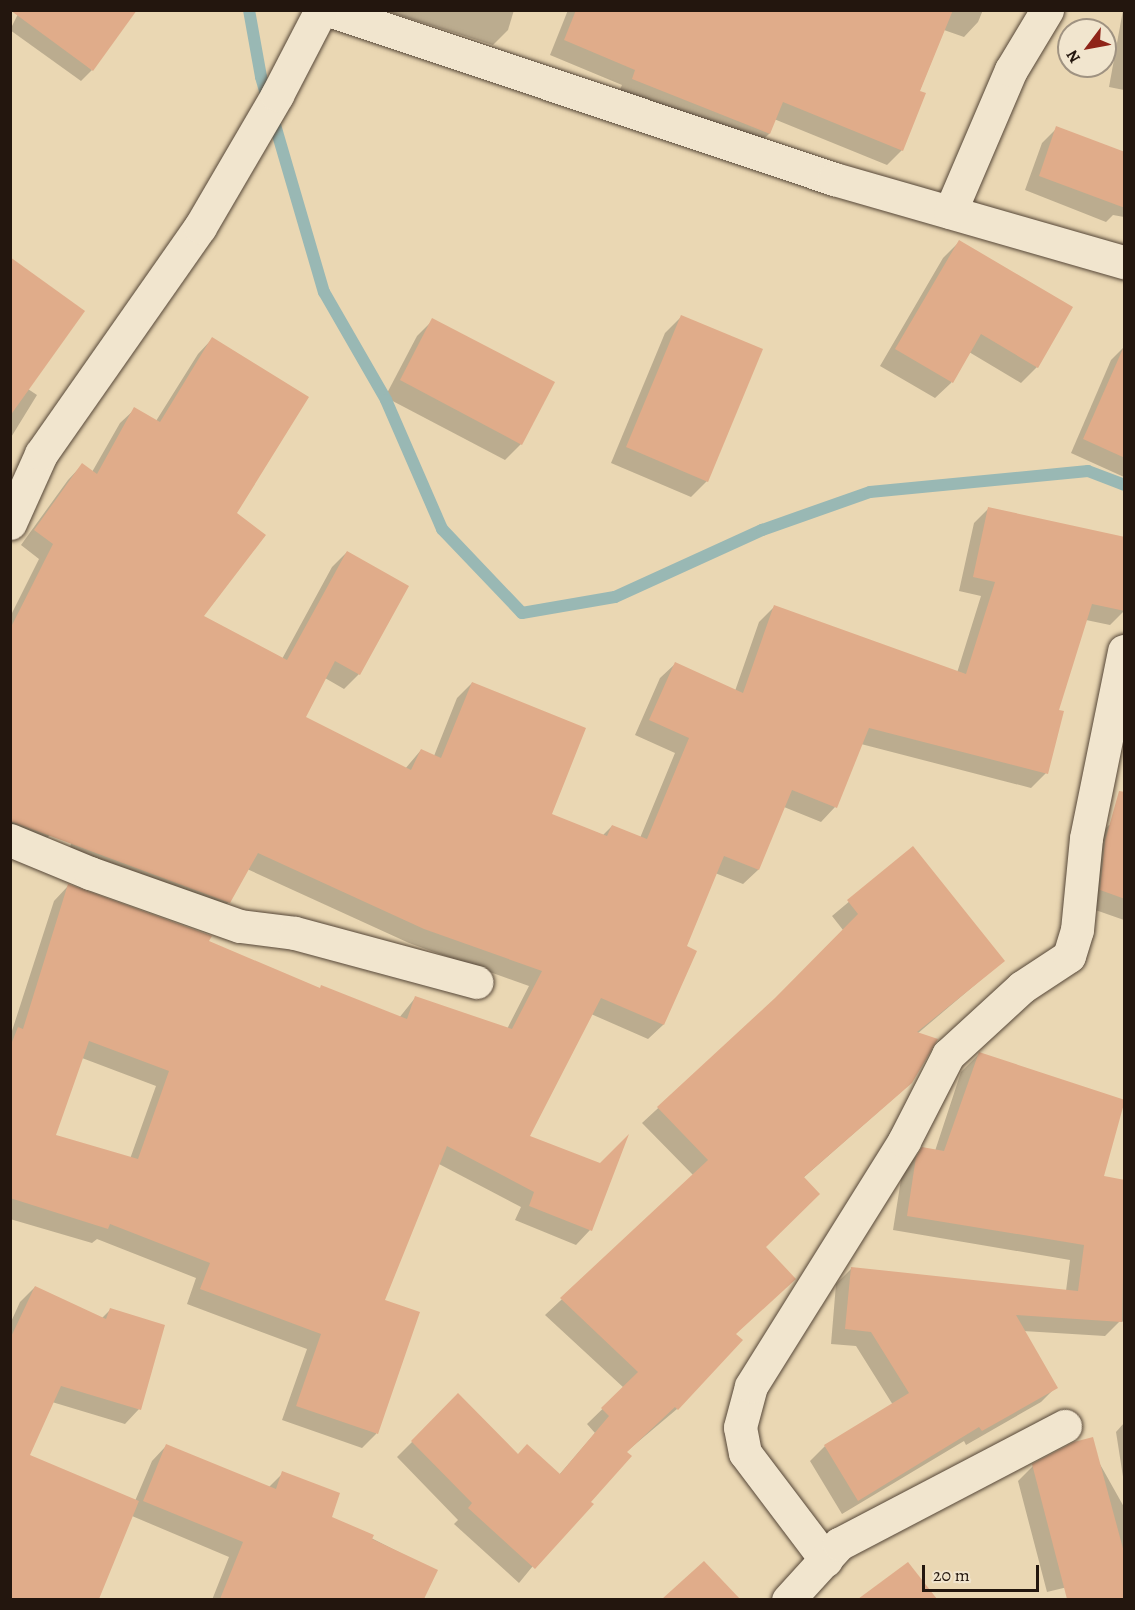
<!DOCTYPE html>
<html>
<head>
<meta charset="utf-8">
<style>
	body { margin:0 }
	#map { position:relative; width:1135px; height:1610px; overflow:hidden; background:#ead7b3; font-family:Alegreya,serif }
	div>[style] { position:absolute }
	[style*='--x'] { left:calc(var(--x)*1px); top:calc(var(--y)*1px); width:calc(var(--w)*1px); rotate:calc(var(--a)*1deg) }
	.shadow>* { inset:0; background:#0003 }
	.stream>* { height:12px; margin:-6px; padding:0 6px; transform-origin:6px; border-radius:6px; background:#99b8b4 }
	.building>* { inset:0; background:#e0ac8a }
	.roads { filter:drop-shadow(0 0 2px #554637) drop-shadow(0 0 2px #554637) }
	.minor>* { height:33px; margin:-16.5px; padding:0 16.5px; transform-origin:16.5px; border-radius:16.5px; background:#f1e5ce }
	span { translate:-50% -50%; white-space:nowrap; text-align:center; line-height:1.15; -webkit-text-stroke:4.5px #f1e5ce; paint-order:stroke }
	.frame { position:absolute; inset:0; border:12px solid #23160e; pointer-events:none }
	.north { position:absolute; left:1057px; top:18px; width:60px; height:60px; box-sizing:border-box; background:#f1e5ce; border:2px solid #9f9281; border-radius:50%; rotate:238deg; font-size:16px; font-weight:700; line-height:24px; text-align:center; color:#23160e }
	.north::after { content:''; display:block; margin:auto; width:21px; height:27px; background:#8f2418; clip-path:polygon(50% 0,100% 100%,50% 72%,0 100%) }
	.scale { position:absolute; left:922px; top:1565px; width:117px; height:27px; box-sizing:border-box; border:3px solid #23160e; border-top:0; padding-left:8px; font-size:18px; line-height:21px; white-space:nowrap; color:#23160e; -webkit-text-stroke:4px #f1e5ce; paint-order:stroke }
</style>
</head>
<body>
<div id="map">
	<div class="shadow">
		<div style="clip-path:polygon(20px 10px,92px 70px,81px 81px,10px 30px)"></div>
		<div style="clip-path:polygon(383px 10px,514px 10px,508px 30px,493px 45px)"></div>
		<div style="clip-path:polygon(568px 10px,983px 10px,978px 22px,964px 37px,944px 30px,919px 92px,902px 150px,887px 165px,774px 119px,769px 134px,754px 148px,618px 94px,622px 85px,550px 55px)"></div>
		<div style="clip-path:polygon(1123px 10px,1124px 10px,1124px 90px,1109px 87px)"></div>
		<div style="clip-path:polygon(1057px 128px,1124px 153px,1124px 217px,1113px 215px,1106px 222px,1025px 190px,1042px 143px)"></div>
		<div style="clip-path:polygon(959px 242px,1037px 367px,1021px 383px,969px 352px,951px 383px,935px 398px,880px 366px,943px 258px)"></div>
		<div style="clip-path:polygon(10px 258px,28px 389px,37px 395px,10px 439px)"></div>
		<div style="clip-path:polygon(681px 317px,707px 481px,691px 497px,611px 463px,665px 333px)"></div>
		<div style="clip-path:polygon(433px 320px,521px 444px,505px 460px,385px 397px,417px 336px)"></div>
		<div style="clip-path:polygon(evenodd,212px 339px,235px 513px,202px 617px,282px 659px,332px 567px,347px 552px,359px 674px,344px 689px,325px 678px,304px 718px,405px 769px,421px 750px,434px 756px,457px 698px,472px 683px,550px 815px,603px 835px,612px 826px,640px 838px,675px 753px,635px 735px,660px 678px,675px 664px,735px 691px,759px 622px,774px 607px,957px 673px,981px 596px,959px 591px,974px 523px,989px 508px,1124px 611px,1110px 625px,1086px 620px,1057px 711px,1046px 773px,1031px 788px,861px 744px,835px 807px,821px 822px,784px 807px,758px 870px,743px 884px,715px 873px,685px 947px,695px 952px,663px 1025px,648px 1039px,591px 1014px,528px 1136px,590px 1230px,576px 1245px,515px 1220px,521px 1207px,439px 1164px,383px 1300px,418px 1313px,376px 1434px,362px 1448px,282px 1420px,307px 1349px,187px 1304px,196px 1278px,97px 1239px,92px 1243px,10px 1219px,10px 1037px,54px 901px,68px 886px,319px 990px,399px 1018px,415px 998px,507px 1029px,529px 986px,409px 943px,247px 869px,229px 902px,214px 917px,65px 863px,94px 771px,50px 835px,35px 850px,10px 841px,10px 617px,39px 559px,21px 545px,68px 480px,82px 465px,92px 472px,120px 423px,135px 409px,156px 421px,198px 354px,212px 339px,82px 1058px,156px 1086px,130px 1159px,54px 1136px,82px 1058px)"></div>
		<div style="clip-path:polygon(1124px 347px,1124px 477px,1071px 453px,1111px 360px)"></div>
		<div style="clip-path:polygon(1124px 807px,1124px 920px,1084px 906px,1093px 841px,1109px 825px,1120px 829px)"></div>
		<div style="clip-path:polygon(913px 848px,1003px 961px,917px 1034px,911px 1083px,803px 1178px,765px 1247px,735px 1335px,677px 1409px,626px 1452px,519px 1583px,454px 1524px,458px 1520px,397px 1457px,458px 1396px,517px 1456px,559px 1475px,595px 1433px,587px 1424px,624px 1388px,545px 1315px,694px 1176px,642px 1123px,773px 1002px,843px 930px,832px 916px)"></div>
		<div style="clip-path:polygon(979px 1054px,1124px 1101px,1102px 1178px,1124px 1182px,1124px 1322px,1120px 1321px,1105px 1336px,1023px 1331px,1056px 1387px,1041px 1402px,966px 1445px,964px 1441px,842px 1514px,810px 1461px,825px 1446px,893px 1405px,856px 1346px,831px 1344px,836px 1284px,851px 1269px,1066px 1291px,1070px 1260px,893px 1230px,902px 1173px,922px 1149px,935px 1151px,961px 1072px)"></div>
		<div style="clip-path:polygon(35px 1287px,101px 1319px,110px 1310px,139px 1409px,125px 1424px,52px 1402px,28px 1456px,135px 1501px,152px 1461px,166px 1446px,268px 1488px,283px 1473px,330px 1517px,436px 1571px,423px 1600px,212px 1600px,229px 1557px,132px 1516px,97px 1600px,10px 1600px,10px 1324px,20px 1302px)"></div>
		<div style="clip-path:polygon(1124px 1423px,1124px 1483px,1116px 1432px)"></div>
		<div style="clip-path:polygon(1087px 1441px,1124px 1507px,1124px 1600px,1093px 1600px,1084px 1583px,1047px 1592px,1018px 1481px,1033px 1466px)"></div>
		<div style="clip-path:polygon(704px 1563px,738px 1600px,665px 1600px)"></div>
		<div style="clip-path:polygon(908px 1564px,935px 1600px,860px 1600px)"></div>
	</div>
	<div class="stream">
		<div style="--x:249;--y:10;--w:68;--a:79.8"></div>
		<div style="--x:261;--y:77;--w:224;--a:73.7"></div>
		<div style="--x:324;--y:292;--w:125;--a:60.1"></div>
		<div style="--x:386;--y:400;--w:141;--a:66.5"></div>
		<div style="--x:442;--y:529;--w:116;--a:46.4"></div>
		<div style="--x:522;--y:613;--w:94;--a:-9.8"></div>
		<div style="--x:615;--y:597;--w:162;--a:-24.5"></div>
		<div style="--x:762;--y:530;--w:114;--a:-19.4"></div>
		<div style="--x:870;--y:492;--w:219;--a:-5.5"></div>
		<div style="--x:1088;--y:471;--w:39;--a:21"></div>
	</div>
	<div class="building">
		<div style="clip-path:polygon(10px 10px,137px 10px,93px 71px)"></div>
		<div style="clip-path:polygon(576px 10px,953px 10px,920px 91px,926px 93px,903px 151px,783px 102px,770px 134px,632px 79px,635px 70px,564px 40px)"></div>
		<div style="clip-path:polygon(1056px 126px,1125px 152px,1125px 208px,1039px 176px)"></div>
		<div style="clip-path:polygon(959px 240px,1073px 307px,1038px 368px,981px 334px,953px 383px,895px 349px)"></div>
		<div style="clip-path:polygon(10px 257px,85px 311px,10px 416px)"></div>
		<div style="clip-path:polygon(681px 315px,763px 349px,708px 482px,626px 447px)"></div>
		<div style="clip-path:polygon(432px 318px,555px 382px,522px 445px,400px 380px)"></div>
		<div style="clip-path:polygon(evenodd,212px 337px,309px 397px,237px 513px,266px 535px,204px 616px,287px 660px,347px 551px,409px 586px,360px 675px,335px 661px,306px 717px,411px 770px,421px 749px,441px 758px,472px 682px,586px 728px,552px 814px,607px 836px,612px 825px,647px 839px,689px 738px,649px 720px,675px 662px,743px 693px,774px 605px,966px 674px,995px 582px,973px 577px,988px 507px,1125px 537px,1125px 611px,1092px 604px,1059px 710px,1064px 711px,1048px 774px,869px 728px,837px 808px,792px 790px,759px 870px,724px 856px,687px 946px,697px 951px,664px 1025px,601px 998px,530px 1136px,600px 1163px,629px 1134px,592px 1231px,529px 1206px,534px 1192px,447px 1146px,385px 1300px,420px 1312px,378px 1434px,296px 1406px,321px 1334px,200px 1289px,210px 1263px,110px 1224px,108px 1229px,10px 1198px,10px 1047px,18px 1027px,23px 1029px,68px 884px,212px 936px,209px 941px,320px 988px,321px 985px,407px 1019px,415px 996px,512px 1029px,542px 971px,424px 929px,258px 853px,230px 903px,10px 821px,10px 629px,53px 544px,34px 530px,82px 463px,97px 474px,134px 407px,160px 422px,212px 337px,89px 1041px,169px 1071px,138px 1159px,56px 1135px,89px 1041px)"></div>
		<div style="clip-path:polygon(1125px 344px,1125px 458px,1083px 439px)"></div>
		<div style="clip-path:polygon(1119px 791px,1125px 792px,1125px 899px,1100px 890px,1105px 841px)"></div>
		<div style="clip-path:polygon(913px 846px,1005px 961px,917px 1032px,938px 1039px,912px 1083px,804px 1177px,820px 1194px,766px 1247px,796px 1279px,736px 1334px,743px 1340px,678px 1410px,675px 1407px,627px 1452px,632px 1456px,591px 1502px,594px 1504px,535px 1569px,468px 1508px,472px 1503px,411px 1441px,458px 1393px,518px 1454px,527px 1444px,560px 1474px,609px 1416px,601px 1408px,638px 1372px,560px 1298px,708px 1160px,657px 1107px,775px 998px,858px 914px,847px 900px)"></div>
		<div style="clip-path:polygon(979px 1052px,1125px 1100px,1104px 1176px,1125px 1180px,1122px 1322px,1016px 1315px,1058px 1388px,982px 1431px,979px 1427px,858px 1501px,824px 1445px,909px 1393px,871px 1332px,845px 1329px,851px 1267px,1078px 1291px,1084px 1245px,907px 1216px,916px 1157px,922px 1147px,944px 1151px)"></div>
		<div style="clip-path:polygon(35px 1286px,106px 1319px,110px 1308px,165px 1325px,141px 1410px,61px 1386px,30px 1455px,139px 1501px,99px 1599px,10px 1599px,10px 1339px)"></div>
		<div style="clip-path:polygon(1093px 1437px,1125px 1556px,1125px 1599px,1067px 1599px,1032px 1464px,1074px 1442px)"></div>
		<div style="clip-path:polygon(166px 1444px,276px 1489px,282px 1471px,340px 1493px,332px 1517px,374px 1535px,372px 1539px,438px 1570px,424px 1599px,220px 1599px,243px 1542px,143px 1501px)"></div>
		<div style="clip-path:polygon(704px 1561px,740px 1599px,662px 1599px)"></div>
		<div style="clip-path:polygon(908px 1562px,937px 1599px,858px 1599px)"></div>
	</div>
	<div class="roads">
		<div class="minor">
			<div style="--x:329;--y:10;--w:533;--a:18.5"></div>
			<div style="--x:834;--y:179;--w:302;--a:16"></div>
			<div style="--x:950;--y:212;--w:155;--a:-66.8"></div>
			<div style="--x:1011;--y:70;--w:70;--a:-59"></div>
			<div style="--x:10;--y:523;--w:76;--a:-65.8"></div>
			<div style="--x:41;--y:454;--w:277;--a:-55"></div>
			<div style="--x:200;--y:227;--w:153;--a:-59.7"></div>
			<div style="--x:277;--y:95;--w:96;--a:-62.6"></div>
			<div style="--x:10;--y:840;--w:87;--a:22.4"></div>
			<div style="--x:90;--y:873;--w:159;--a:19.5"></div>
			<div style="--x:240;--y:926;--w:55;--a:7.3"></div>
			<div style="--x:295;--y:933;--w:188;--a:15.1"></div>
			<div style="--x:826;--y:1560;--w:134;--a:-127.1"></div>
			<div style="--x:745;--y:1453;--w:26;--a:-101"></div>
			<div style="--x:740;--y:1427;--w:42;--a:-75"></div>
			<div style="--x:751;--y:1386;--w:289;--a:-58"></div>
			<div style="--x:904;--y:1141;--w:97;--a:-62.9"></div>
			<div style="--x:948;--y:1055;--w:100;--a:-42.6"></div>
			<div style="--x:1022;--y:987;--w:56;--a:-33.4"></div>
			<div style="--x:1069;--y:956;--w:27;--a:-73"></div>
			<div style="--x:1077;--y:930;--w:92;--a:-84.4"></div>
			<div style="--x:1086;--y:838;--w:191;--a:-78.5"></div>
			<div style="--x:788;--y:1600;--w:76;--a:-47.7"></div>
			<div style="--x:839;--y:1544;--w:255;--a:-27.6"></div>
		</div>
	</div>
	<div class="frame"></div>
	<div class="north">N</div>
	<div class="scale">20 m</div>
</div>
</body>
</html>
